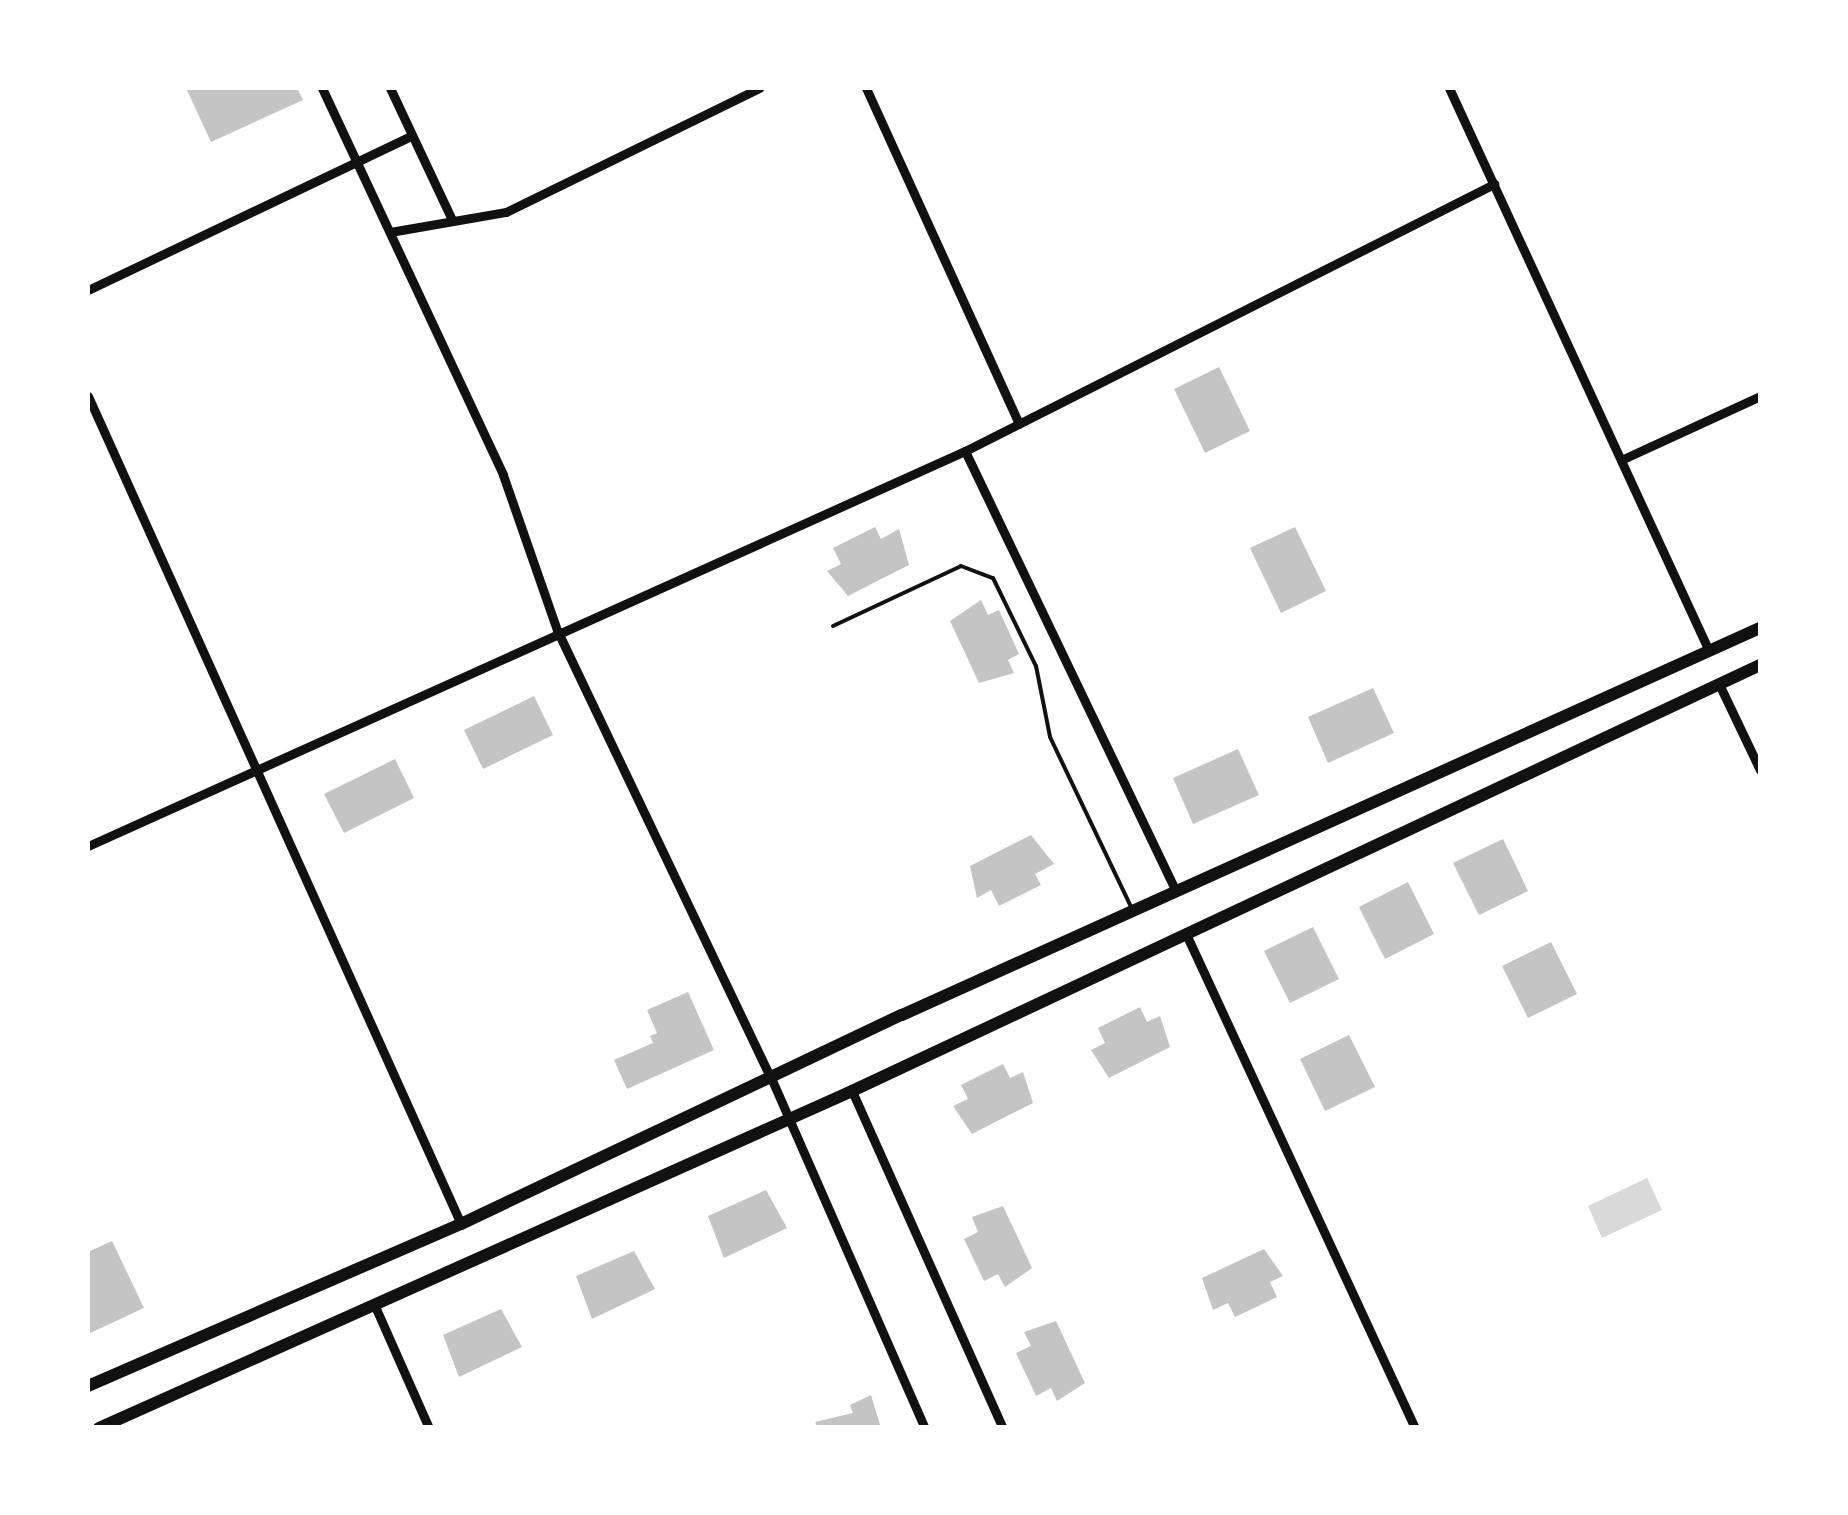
<!DOCTYPE html>
<html>
<head>
<meta charset="utf-8">
<style>
	body { margin:0 }
	#map { position:relative; width:1848px; height:1515px; overflow:hidden; background:#fff; font-family:Roboto,sans-serif }
	div>[style] { position:absolute }
	[style*='--x'] { left:calc(var(--x)*1px); top:calc(var(--y)*1px); width:calc(var(--w)*1px); rotate:calc(var(--a)*1deg) }
	.water>* { inset:0; background:#d9d9d9 }
	.building>* { inset:0; background:#c4c4c4 }
	.service>* { height:4px; margin:-2px; padding:0 2px; transform-origin:2px; border-radius:2px; background:#111 }
	.minor>* { height:9px; margin:-4.5px; padding:0 4.5px; transform-origin:4.5px; border-radius:4.5px; background:#111 }
	.secondary>* { height:12px; margin:-6px; padding:0 6px; transform-origin:6px; border-radius:6px; background:#111 }
	span { translate:-50% -50%; white-space:nowrap; text-align:center; line-height:1.15; -webkit-text-stroke:10px #fff; paint-order:stroke }
	.frame { position:absolute; inset:0; border:90px solid #fff; pointer-events:none }
</style>
</head>
<body>
<div id="map">
	<div class="water">
		<div style="clip-path:polygon(1647px 1178px,1662px 1210px,1602px 1238px,1588px 1206px)"></div>
	</div>
	<div class="building">
		<div style="clip-path:polygon(186px 88px,297px 88px,303px 100px,211px 142px)"></div>
		<div style="clip-path:polygon(1219px 367px,1250px 431px,1205px 453px,1174px 389px)"></div>
		<div style="clip-path:polygon(875px 527px,881px 539px,899px 529px,909px 565px,848px 596px,827px 571px,841px 564px,833px 548px)"></div>
		<div style="clip-path:polygon(1295px 527px,1326px 591px,1281px 613px,1250px 548px)"></div>
		<div style="clip-path:polygon(981px 600px,988px 615px,999px 610px,1019px 654px,1008px 660px,1014px 673px,979px 683px,950px 621px)"></div>
		<div style="clip-path:polygon(1373px 688px,1394px 733px,1328px 763px,1308px 717px)"></div>
		<div style="clip-path:polygon(534px 696px,553px 735px,483px 769px,464px 730px)"></div>
		<div style="clip-path:polygon(1238px 749px,1259px 795px,1193px 824px,1173px 778px)"></div>
		<div style="clip-path:polygon(395px 759px,414px 798px,344px 833px,324px 794px)"></div>
		<div style="clip-path:polygon(1031px 835px,1054px 864px,1035px 874px,1041px 885px,999px 906px,991px 890px,977px 898px,970px 866px)"></div>
		<div style="clip-path:polygon(1503px 839px,1528px 891px,1479px 915px,1453px 863px)"></div>
		<div style="clip-path:polygon(1408px 882px,1434px 934px,1385px 959px,1359px 907px)"></div>
		<div style="clip-path:polygon(1313px 927px,1339px 979px,1290px 1003px,1264px 951px)"></div>
		<div style="clip-path:polygon(1551px 942px,1577px 994px,1528px 1018px,1502px 966px)"></div>
		<div style="clip-path:polygon(688px 992px,714px 1050px,627px 1089px,614px 1060px,653px 1043px,650px 1036px,657px 1033px,647px 1010px)"></div>
		<div style="clip-path:polygon(1140px 1007px,1147px 1022px,1160px 1016px,1170px 1047px,1109px 1078px,1091px 1050px,1105px 1043px,1098px 1028px)"></div>
		<div style="clip-path:polygon(1349px 1035px,1375px 1087px,1325px 1111px,1300px 1059px)"></div>
		<div style="clip-path:polygon(1003px 1064px,1010px 1078px,1023px 1072px,1033px 1103px,972px 1134px,953px 1106px,968px 1099px,961px 1085px)"></div>
		<div style="clip-path:polygon(766px 1190px,787px 1228px,724px 1258px,708px 1216px)"></div>
		<div style="clip-path:polygon(1003px 1206px,1032px 1268px,1005px 1287px,998px 1274px,984px 1281px,964px 1239px,978px 1232px,972px 1217px)"></div>
		<div style="clip-path:polygon(112px 1241px,144px 1308px,88px 1334px,88px 1252px)"></div>
		<div style="clip-path:polygon(1264px 1249px,1283px 1276px,1270px 1282px,1277px 1297px,1235px 1317px,1228px 1303px,1213px 1310px,1202px 1278px)"></div>
		<div style="clip-path:polygon(634px 1251px,655px 1289px,592px 1319px,576px 1276px)"></div>
		<div style="clip-path:polygon(501px 1309px,522px 1347px,459px 1377px,443px 1335px)"></div>
		<div style="clip-path:polygon(1056px 1321px,1085px 1383px,1057px 1401px,1051px 1388px,1036px 1396px,1016px 1353px,1031px 1346px,1024px 1332px)"></div>
		<div style="clip-path:polygon(871px 1395px,881px 1428px,818px 1428px,815px 1422px,853px 1413px,850px 1405px)"></div>
	</div>
	<div class="service">
		<div style="--x:833;--y:626;--w:141;--a:-25.1"></div>
		<div style="--x:961;--y:566;--w:34;--a:21"></div>
		<div style="--x:993;--y:578;--w:98;--a:64"></div>
		<div style="--x:1036;--y:666;--w:72;--a:78.8"></div>
		<div style="--x:1050;--y:737;--w:188;--a:64.5"></div>
	</div>
	<div class="minor">
		<div style="--x:322;--y:88;--w:427;--a:64.9"></div>
		<div style="--x:503;--y:475;--w:164;--a:70.8"></div>
		<div style="--x:557;--y:630;--w:499;--a:64.5"></div>
		<div style="--x:772;--y:1080;--w:380;--a:66.3"></div>
		<div style="--x:390;--y:88;--w:146;--a:64.8"></div>
		<div style="--x:866;--y:88;--w:369;--a:65.5"></div>
		<div style="--x:1449;--y:88;--w:620;--a:65.21"></div>
		<div style="--x:390;--y:232;--w:118;--a:-9.8"></div>
		<div style="--x:506;--y:212;--w:282;--a:-26.1"></div>
		<div style="--x:88;--y:290;--w:358;--a:-25.5"></div>
		<div style="--x:88;--y:396;--w:908;--a:65.75"></div>
		<div style="--x:965;--y:451;--w:488;--a:64.4"></div>
		<div style="--x:1621;--y:460;--w:153;--a:-24.7"></div>
		<div style="--x:1719;--y:684;--w:95;--a:64.5"></div>
		<div style="--x:88;--y:846;--w:962;--a:-24.25"></div>
		<div style="--x:965;--y:451;--w:593;--a:-26.78"></div>
		<div style="--x:1186;--y:934;--w:544;--a:65.13"></div>
		<div style="--x:852;--y:1091;--w:369;--a:65.9"></div>
		<div style="--x:374;--y:1304;--w:136;--a:66.1"></div>
	</div>
	<div class="secondary">
		<div style="--x:88;--y:1386;--w:407;--a:-23.5"></div>
		<div style="--x:461;--y:1224;--w:488;--a:-25.4"></div>
		<div style="--x:902;--y:1015;--w:941;--a:-24.28"></div>
		<div style="--x:99;--y:1428;--w:825;--a:-24.11"></div>
		<div style="--x:852;--y:1091;--w:1003;--a:-25.13"></div>
	</div>
	<div class="frame"></div>
</div>
</body>
</html>
